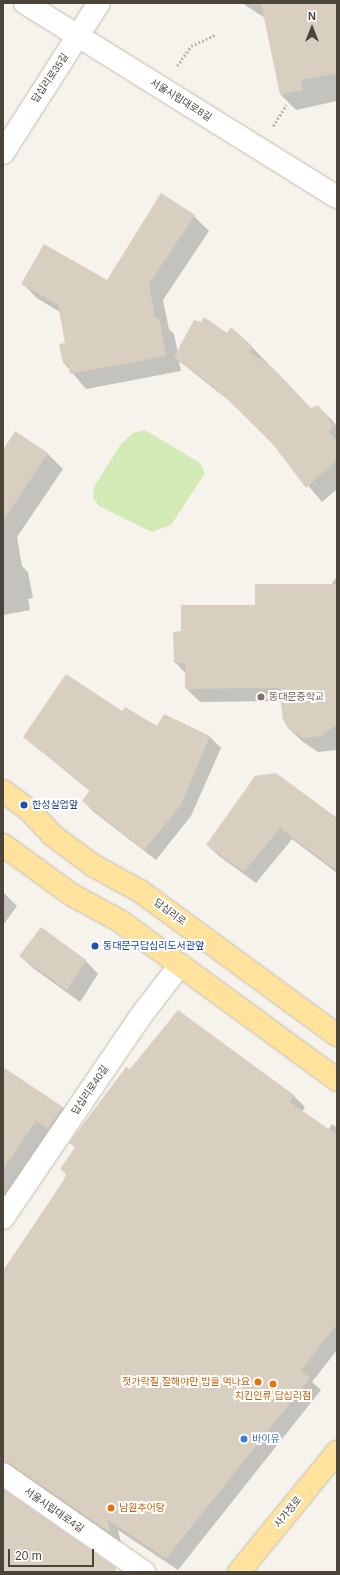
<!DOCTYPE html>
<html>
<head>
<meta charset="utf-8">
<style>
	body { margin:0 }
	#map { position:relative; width:340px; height:1575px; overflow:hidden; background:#f6f3ec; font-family:Helvetica,"Noto Sans KR",sans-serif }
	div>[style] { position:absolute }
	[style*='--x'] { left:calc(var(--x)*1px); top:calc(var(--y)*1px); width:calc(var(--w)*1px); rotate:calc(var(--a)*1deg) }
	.green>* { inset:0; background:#d2eab5 }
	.shadow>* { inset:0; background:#0003 }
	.building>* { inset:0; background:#d8cfc1 }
	.path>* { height:2.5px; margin-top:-1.25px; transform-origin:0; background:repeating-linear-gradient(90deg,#c4b79f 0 2px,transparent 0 4px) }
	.roads { filter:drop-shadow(0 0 1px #c2bbae) drop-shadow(0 0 1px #c2bbae) }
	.minor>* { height:22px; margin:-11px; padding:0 11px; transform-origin:11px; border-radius:11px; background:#fff }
	.major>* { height:22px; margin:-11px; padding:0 11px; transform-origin:11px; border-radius:11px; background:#ffe39c }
	.dots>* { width:11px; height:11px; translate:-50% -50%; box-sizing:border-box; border:2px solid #fff; border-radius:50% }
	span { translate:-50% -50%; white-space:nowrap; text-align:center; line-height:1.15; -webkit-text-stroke:4px #fff; paint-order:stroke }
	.street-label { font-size:10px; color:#4b4439 }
	.education-label { font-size:10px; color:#785e54 }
	.left { translate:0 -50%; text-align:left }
	.transit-label { font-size:10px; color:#164399 }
	.food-label { font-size:10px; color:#c56008 }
	.right { translate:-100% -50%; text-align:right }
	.shop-label { font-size:10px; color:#366cbe }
	.frame { position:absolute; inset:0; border:4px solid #4b4439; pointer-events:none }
	.north { position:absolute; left:292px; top:8px; width:40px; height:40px; -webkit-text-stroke:3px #fff; paint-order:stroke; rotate:0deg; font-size:11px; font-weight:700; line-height:16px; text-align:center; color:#4b4439 }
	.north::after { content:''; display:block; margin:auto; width:14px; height:18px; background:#4b4439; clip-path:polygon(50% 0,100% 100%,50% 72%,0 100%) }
	.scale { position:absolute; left:8px; top:1549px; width:86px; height:18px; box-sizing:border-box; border:2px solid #4b4439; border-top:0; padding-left:5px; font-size:12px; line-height:14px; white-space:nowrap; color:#4b4439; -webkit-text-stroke:3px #fff; paint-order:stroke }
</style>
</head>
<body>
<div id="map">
	<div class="green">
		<div style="clip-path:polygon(145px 430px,200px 463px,205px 473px,171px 525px,152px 532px,99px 506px,93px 498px,94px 487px,121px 444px,133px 433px)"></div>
	</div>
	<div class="shadow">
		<div style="clip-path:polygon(242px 3px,337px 3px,337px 101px,296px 110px,281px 95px,265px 18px)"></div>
		<div style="clip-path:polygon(194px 216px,209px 231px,163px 300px,169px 329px,174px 334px,178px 353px,228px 334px,252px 347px,311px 409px,317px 406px,333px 421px,337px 427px,337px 489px,322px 502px,272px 443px,231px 402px,179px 361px,181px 371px,86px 389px,64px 363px,67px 344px,60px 312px,38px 299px,23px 284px,107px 281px)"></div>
		<div style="clip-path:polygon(3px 453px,48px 454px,63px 469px,17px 537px,22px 566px,28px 572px,33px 598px,28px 599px,30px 610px,3px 615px)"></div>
		<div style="clip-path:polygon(335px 579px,337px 579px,336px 750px,318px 752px,303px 742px,288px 728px,282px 701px,200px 702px,186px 688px,186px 674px,175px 662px,182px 632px,256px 606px,331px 585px)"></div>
		<div style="clip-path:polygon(164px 715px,210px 737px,221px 748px,191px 816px,156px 860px,94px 812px,83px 801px,90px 791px,24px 737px,158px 728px)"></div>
		<div style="clip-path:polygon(256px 777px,337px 819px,337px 873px,292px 839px,256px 883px,219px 856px,207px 845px)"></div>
		<div style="clip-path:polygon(3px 892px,17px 906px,3px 925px)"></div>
		<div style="clip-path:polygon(41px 928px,86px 961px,98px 974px,80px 1002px,33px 968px,20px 956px)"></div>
		<div style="clip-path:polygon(178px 1011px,294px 1096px,305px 1107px,302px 1112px,328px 1130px,332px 1124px,337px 1128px,337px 1350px,312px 1382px,321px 1390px,178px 1570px,118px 1530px,121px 1543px,3px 1463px,3px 1271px,64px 1180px,76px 1148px,71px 1143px,126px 1068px,130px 1070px)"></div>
		<div style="clip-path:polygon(9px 1072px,63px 1108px,76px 1121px,3px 1202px,3px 1080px)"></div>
	</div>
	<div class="building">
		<div style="clip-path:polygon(261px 3px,337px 3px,337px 73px,301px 80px,303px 90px,280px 95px)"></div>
		<div style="clip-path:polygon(161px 193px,195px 215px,149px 284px,155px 318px,159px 318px,166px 356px,70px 374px,68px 364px,63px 363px,59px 344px,65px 343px,58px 305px,21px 284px,44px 244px,107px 280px)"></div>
		<div style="clip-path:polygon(204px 317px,227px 333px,231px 327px,252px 346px,250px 352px,274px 369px,311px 408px,318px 405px,334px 426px,329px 432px,337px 441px,337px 460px,306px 488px,272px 443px,244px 415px,214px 387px,174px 357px,194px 320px,201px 322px)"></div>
		<div style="clip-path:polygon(15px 431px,48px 453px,3px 521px,3px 450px)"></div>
		<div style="clip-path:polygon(255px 584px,337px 584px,337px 724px,322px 736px,303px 738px,288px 728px,283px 720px,279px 688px,185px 689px,185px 663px,174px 663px,173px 632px,181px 631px,181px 605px,255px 605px)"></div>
		<div style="clip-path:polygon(66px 674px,122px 711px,125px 707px,157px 726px,164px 714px,210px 736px,181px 805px,144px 850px,82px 801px,90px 790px,23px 737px)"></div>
		<div style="clip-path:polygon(276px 773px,337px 818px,337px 871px,280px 828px,244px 872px,206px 845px,255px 776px)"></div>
		<div style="clip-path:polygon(41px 927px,86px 960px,67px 990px,19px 956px)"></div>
		<div style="clip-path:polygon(178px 1010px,294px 1095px,290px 1102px,337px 1135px,337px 1324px,301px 1371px,310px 1378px,166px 1559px,108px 1520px,110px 1533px,10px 1464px,3px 1462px,3px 1271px,64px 1180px,66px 1174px,60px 1169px,75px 1147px,69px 1143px,126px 1067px,130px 1069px)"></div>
		<div style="clip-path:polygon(3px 1067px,63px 1107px,48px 1129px,36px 1121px,3px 1170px)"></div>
		<div style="clip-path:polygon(3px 1489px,115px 1567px,116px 1572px,3px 1572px)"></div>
	</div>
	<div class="path">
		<div style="--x:177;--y:66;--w:24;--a:-55"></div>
		<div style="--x:191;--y:46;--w:26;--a:-25"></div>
		<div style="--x:273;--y:126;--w:25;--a:-58"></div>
	</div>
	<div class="roads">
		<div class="minor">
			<div style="--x:25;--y:3;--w:367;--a:31.9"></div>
			<div style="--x:3;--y:153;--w:178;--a:-57.4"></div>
			<div style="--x:3;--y:1218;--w:243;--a:-55.7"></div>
			<div style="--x:140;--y:1017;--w:66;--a:-52.4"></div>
			<div style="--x:3;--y:1474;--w:172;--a:34.8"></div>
		</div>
		<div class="major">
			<div style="--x:3;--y:791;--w:32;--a:36"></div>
			<div style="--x:29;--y:810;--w:34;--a:47"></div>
			<div style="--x:52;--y:835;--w:52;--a:36.4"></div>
			<div style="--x:94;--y:866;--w:52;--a:28.5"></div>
			<div style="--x:140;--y:891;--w:244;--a:36.2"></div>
			<div style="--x:3;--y:845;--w:85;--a:35.9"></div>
			<div style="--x:72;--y:895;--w:55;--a:28.4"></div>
			<div style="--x:120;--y:921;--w:269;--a:36.2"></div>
			<div style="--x:239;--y:1572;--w:155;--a:-50.8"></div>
		</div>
	</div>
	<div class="dots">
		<div style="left:261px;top:697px;background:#8d6e63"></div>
		<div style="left:24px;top:805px;background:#1a4fb4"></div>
		<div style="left:95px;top:946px;background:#1a4fb4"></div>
		<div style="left:258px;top:1382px;background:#e8710a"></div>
		<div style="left:273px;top:1384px;background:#e8710a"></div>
		<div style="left:244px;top:1439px;background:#3f7fe0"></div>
		<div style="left:111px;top:1508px;background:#e8710a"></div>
	</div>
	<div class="street-label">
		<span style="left:50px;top:78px;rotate:-56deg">답십리로35길</span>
		<span style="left:181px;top:100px;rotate:32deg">서울시립대로8길</span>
		<span style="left:170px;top:912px;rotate:36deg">답십리로</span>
		<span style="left:90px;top:1090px;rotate:-56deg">답십리로40길</span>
		<span style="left:54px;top:1510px;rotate:35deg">서울시립대로4길</span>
		<span style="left:288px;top:1512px;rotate:-51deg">사가정로</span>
	</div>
	<div class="education-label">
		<span class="left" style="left:269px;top:697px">동대문중학교</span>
	</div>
	<div class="transit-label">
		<span class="left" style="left:32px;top:805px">한성실업앞</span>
		<span class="left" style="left:103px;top:946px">동대문구답십리도서관앞</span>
	</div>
	<div class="food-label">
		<span class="right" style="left:250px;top:1382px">젓가락질 잘해야만 밥을 먹나요</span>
		<span style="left:273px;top:1396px">치킨인류 답십리점</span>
		<span class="left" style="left:119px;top:1508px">남원추어탕</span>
	</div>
	<div class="shop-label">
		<span class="left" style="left:252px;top:1439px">바이유</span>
	</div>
	<div class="frame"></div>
	<div class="north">N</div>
	<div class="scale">20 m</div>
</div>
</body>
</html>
